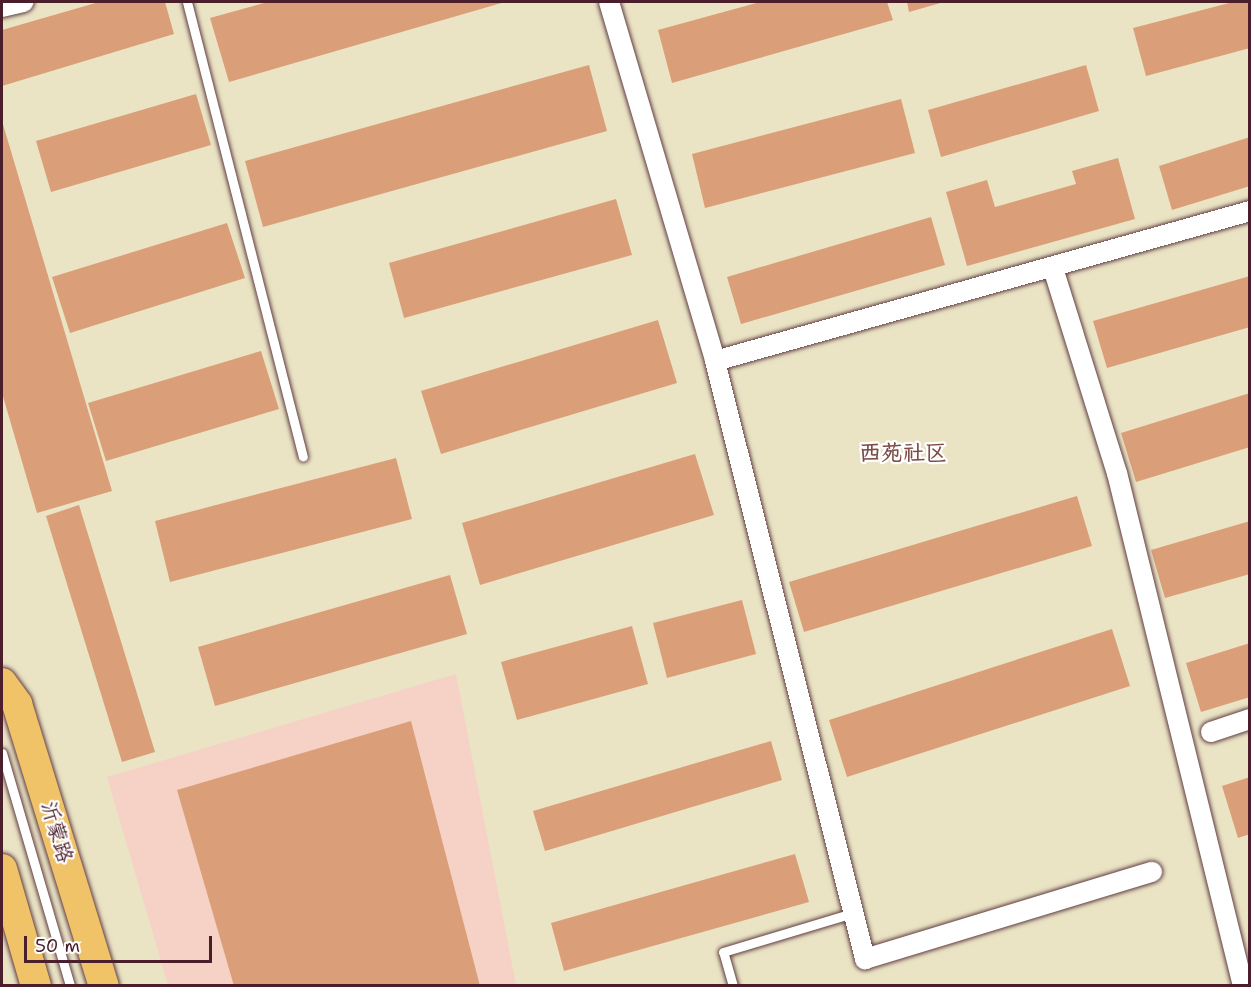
<!DOCTYPE html>
<html>
<head>
<meta charset="utf-8">
<style>
	body { margin:0 }
	#map { position:relative; width:1251px; height:987px; overflow:hidden; background:#eae4c5; font-family:"Shantell Sans","LXGW WenKai TC",sans-serif }
	div>[style] { position:absolute }
	[style*='--x'] { left:calc(var(--x)*1px); top:calc(var(--y)*1px); width:calc(var(--w)*1px); rotate:calc(var(--a)*1deg) }
	.built>* { inset:0; background:#f6d1c5 }
	.building>* { inset:0; background:#da9f78 }
	.roads { filter:drop-shadow(0 0 2px #623d42) drop-shadow(0 0 2px #623d42) }
	.lane>* { height:9px; margin:-4.5px; padding:0 4.5px; transform-origin:4.5px; border-radius:4.5px; background:#fff }
	.street>* { height:20px; margin:-10px; padding:0 10px; transform-origin:10px; border-radius:10px; background:#fff }
	.primary>* { height:30px; margin:-15px; padding:0 15px; transform-origin:15px; border-radius:15px; background:#f0c369 }
	span { translate:-50% -50%; white-space:nowrap; text-align:center; line-height:1.15; -webkit-text-stroke:4.5px #fff; paint-order:stroke }
	.street-label { font-size:21px; color:#4a1f2b }
	.neighbourhood-label { font-size:22px; color:#7c4c46; font-weight:700 }
	.frame { position:absolute; inset:0; border:3px solid #4a1f2b; pointer-events:none }
	.scale { position:absolute; left:24px; top:936px; width:188px; height:27px; box-sizing:border-box; border:3px solid #4a1f2b; border-top:0; padding-left:8px; font-size:18px; line-height:21px; white-space:nowrap; color:#4a1f2b; -webkit-text-stroke:4px #fff; paint-order:stroke }
</style>
</head>
<body>
<div id="map">
	<div class="built">
		<div style="clip-path:polygon(456px 674px,516px 985px,168px 985px,107px 777px)"></div>
	</div>
	<div class="building">
		<div style="clip-path:polygon(99px 2px,165px 2px,174px 34px,2px 86px,2px 30px)"></div>
		<div style="clip-path:polygon(268px 2px,505px 2px,229px 82px,210px 18px)"></div>
		<div style="clip-path:polygon(760px 2px,887px 2px,893px 20px,672px 83px,658px 30px)"></div>
		<div style="clip-path:polygon(907px 2px,944px 2px,909px 12px)"></div>
		<div style="clip-path:polygon(1233px 2px,1250px 2px,1250px 48px,1146px 76px,1133px 28px)"></div>
		<div style="clip-path:polygon(589px 65px,607px 131px,263px 227px,245px 161px)"></div>
		<div style="clip-path:polygon(1086px 65px,1099px 111px,941px 157px,928px 110px)"></div>
		<div style="clip-path:polygon(196px 94px,211px 145px,51px 192px,36px 141px)"></div>
		<div style="clip-path:polygon(901px 99px,915px 153px,705px 208px,692px 154px)"></div>
		<div style="clip-path:polygon(2px 121px,112px 491px,37px 513px,2px 393px)"></div>
		<div style="clip-path:polygon(1250px 137px,1250px 186px,1172px 210px,1159px 166px)"></div>
		<div style="clip-path:polygon(1118px 158px,1135px 219px,967px 266px,946px 192px,987px 180px,995px 207px,1076px 184px,1072px 171px)"></div>
		<div style="clip-path:polygon(616px 199px,632px 255px,404px 318px,389px 263px)"></div>
		<div style="clip-path:polygon(931px 217px,945px 265px,741px 324px,727px 277px)"></div>
		<div style="clip-path:polygon(227px 223px,245px 278px,70px 333px,52px 277px)"></div>
		<div style="clip-path:polygon(1250px 276px,1250px 327px,1107px 368px,1093px 321px)"></div>
		<div style="clip-path:polygon(658px 320px,677px 383px,441px 454px,421px 391px)"></div>
		<div style="clip-path:polygon(261px 351px,279px 409px,106px 461px,88px 403px)"></div>
		<div style="clip-path:polygon(1250px 393px,1250px 447px,1136px 482px,1121px 433px)"></div>
		<div style="clip-path:polygon(695px 454px,714px 515px,480px 585px,462px 523px)"></div>
		<div style="clip-path:polygon(396px 458px,412px 519px,170px 582px,155px 521px)"></div>
		<div style="clip-path:polygon(1077px 496px,1092px 546px,804px 632px,789px 582px)"></div>
		<div style="clip-path:polygon(79px 505px,155px 752px,122px 762px,46px 516px)"></div>
		<div style="clip-path:polygon(1250px 521px,1250px 574px,1165px 598px,1151px 550px)"></div>
		<div style="clip-path:polygon(450px 575px,467px 634px,215px 706px,198px 647px)"></div>
		<div style="clip-path:polygon(742px 600px,756px 654px,667px 678px,653px 623px)"></div>
		<div style="clip-path:polygon(632px 626px,648px 684px,517px 720px,501px 662px)"></div>
		<div style="clip-path:polygon(1112px 629px,1130px 686px,847px 777px,829px 720px)"></div>
		<div style="clip-path:polygon(1250px 643px,1250px 697px,1201px 712px,1186px 663px)"></div>
		<div style="clip-path:polygon(411px 721px,480px 986px,234px 986px,177px 790px)"></div>
		<div style="clip-path:polygon(771px 741px,782px 780px,545px 851px,533px 811px)"></div>
		<div style="clip-path:polygon(1250px 777px,1250px 834px,1238px 838px,1222px 786px)"></div>
		<div style="clip-path:polygon(795px 854px,809px 902px,564px 971px,551px 923px)"></div>
	</div>
	<div class="roads">
		<div class="lane">
			<div style="--x:187;--y:2;--w:469;--a:75.7"></div>
			<div style="--x:2;--y:753;--w:243;--a:73.7"></div>
			<div style="--x:733;--y:986;--w:35;--a:-106"></div>
			<div style="--x:723;--y:952;--w:136;--a:-16.7"></div>
		</div>
		<div class="street">
			<div style="--x:609;--y:2;--w:374;--a:73.5"></div>
			<div style="--x:715;--y:361;--w:556;--a:-15.66"></div>
			<div style="--x:2;--y:7;--w:22;--a:-13"></div>
			<div style="--x:1053;--y:268;--w:215;--a:72.7"></div>
			<div style="--x:1117;--y:473;--w:528;--a:76.2"></div>
			<div style="--x:715;--y:361;--w:617;--a:75.92"></div>
			<div style="--x:865;--y:959;--w:300;--a:-16.9"></div>
			<div style="--x:1211;--y:732;--w:41;--a:-18.4"></div>
		</div>
		<div class="primary">
			<div style="--x:2;--y:683;--w:26;--a:54"></div>
			<div style="--x:17;--y:704;--w:295;--a:72.9"></div>
			<div style="--x:2;--y:869;--w:122;--a:73.8"></div>
		</div>
	</div>
	<div class="street-label">
		<span style="left:57px;top:832px;rotate:73deg">沂蒙路</span>
	</div>
	<div class="neighbourhood-label">
		<span style="left:903px;top:453px">西苑社区</span>
	</div>
	<div class="frame"></div>
	<div class="scale">50 m</div>
</div>
</body>
</html>
